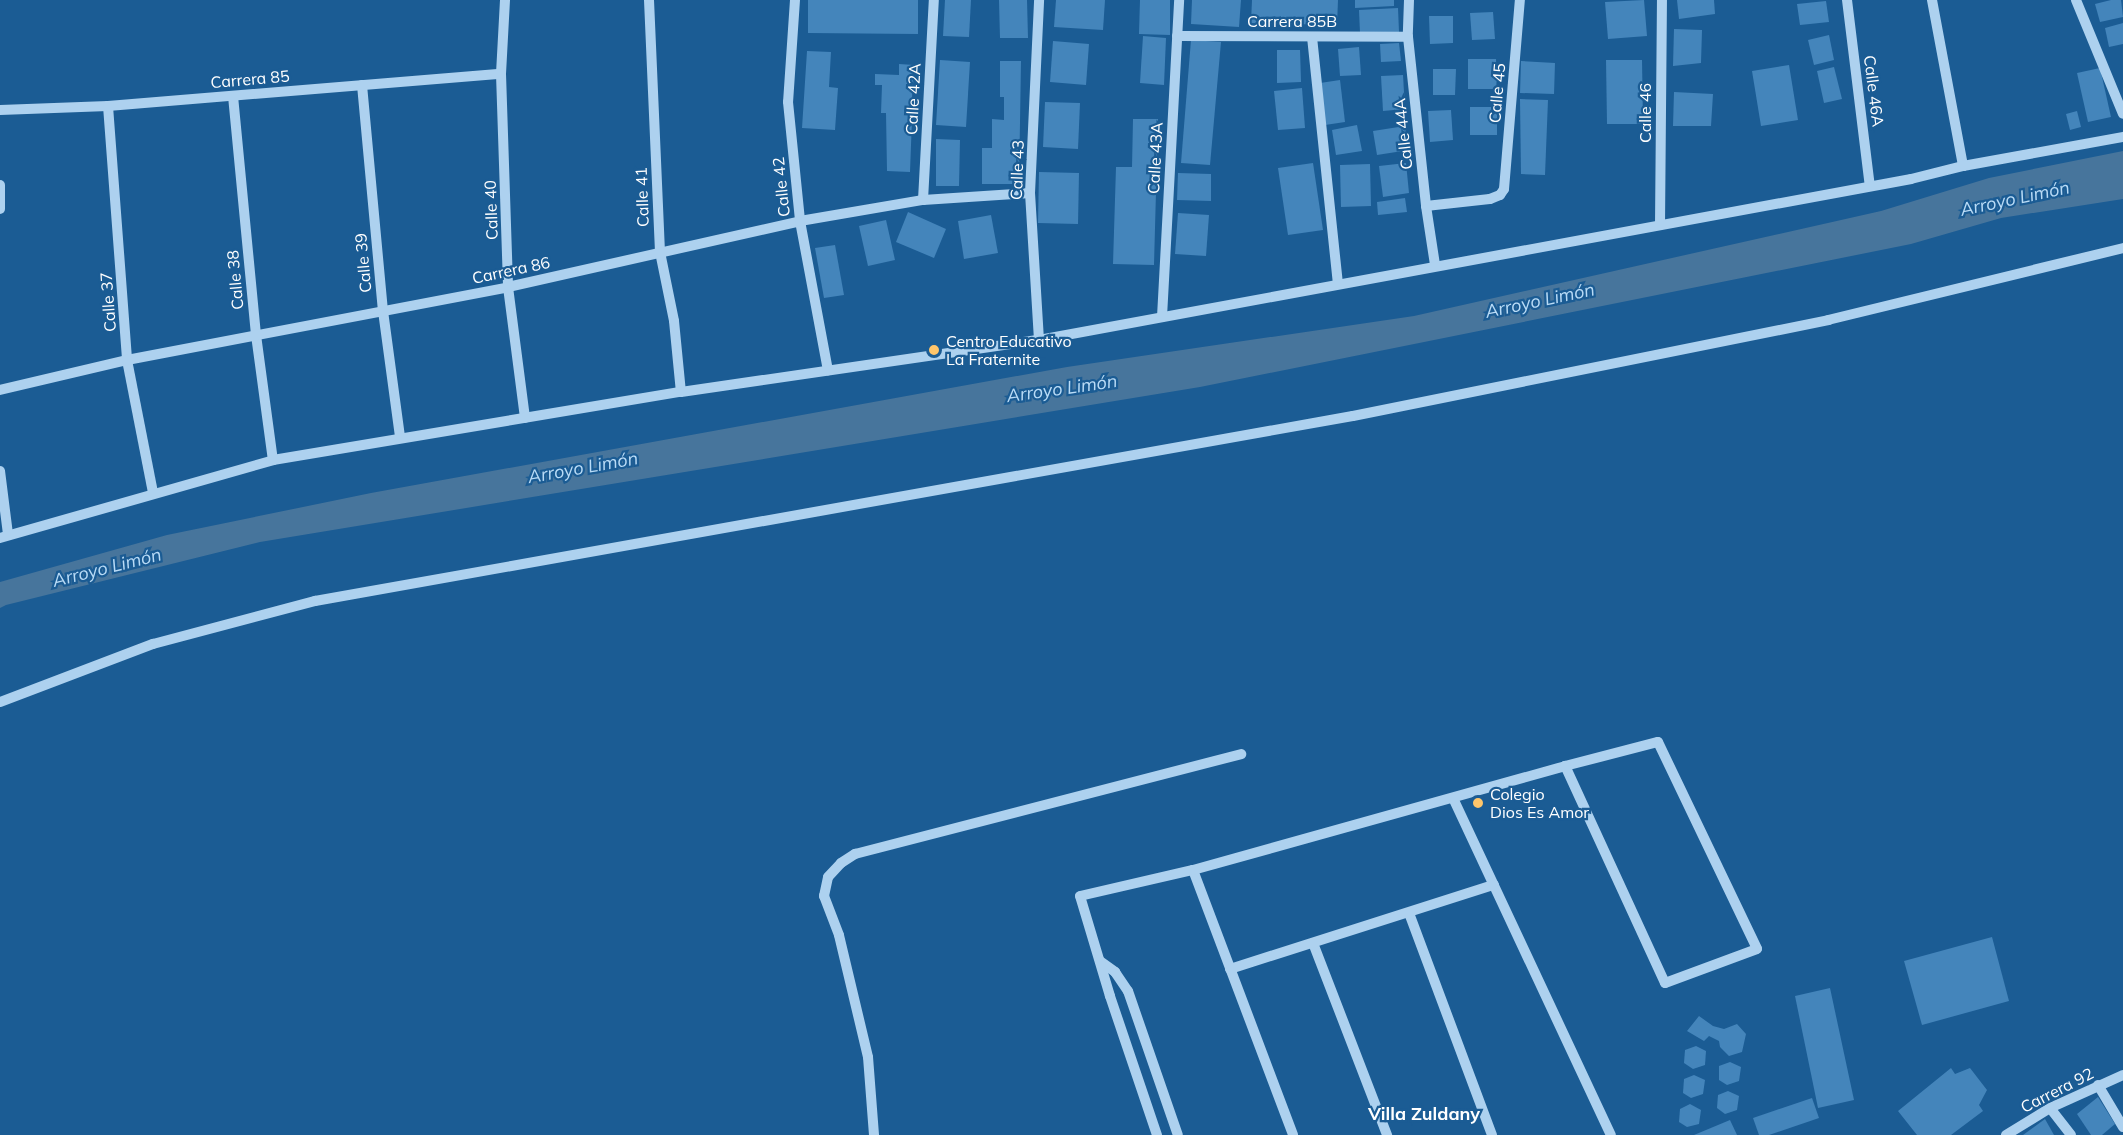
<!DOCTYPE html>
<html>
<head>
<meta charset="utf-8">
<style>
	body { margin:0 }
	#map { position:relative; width:2123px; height:1135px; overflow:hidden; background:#1b5c94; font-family:Mulish,sans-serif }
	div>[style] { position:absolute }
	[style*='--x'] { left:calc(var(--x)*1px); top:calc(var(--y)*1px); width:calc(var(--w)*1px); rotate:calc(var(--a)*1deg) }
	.water>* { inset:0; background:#47759c }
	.building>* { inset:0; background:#4485bb }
	.minor>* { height:10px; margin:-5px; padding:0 5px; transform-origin:5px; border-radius:5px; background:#add1ef }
	.dots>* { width:16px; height:16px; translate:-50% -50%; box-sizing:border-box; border:3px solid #1b5c94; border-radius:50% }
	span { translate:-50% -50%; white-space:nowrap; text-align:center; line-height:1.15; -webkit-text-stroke:4.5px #1b5c94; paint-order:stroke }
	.street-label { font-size:16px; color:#fff }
	.poi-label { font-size:16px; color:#fff }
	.left { translate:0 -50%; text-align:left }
	.water-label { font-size:18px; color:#b9dbf6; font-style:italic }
	.neighbourhood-label { font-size:18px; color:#fff; font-weight:700 }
</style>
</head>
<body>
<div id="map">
	<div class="water">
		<div style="clip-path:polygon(2123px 151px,2123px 199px,2001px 218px,1911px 244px,1200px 387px,260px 542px,6px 605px,0 608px,0 582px,167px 535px,371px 493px,1067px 367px,1414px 316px,1881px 211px,1989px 178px)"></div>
	</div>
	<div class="building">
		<div style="clip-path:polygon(808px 0,918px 0,918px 34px,808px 33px)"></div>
		<div style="clip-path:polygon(945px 0,971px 0,969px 37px,943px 36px)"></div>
		<div style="clip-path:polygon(999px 0,1027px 0,1028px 38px,1000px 38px)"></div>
		<div style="clip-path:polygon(1056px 0,1105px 0,1103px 30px,1054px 27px)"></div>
		<div style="clip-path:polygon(1140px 0,1170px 0,1170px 35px,1139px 34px)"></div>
		<div style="clip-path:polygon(1192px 0,1241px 0,1239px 27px,1191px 24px)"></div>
		<div style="clip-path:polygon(1252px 0,1338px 0,1337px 25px,1251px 23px)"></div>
		<div style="clip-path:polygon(1355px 0,1394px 0,1394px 6px,1355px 8px)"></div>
		<div style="clip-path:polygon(1644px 0,1647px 36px,1608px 39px,1605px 2px)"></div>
		<div style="clip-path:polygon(1677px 0,1714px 0,1715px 14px,1679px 19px)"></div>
		<div style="clip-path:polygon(2111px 0,2121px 0,2123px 17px,2100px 22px,2095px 4px)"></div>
		<div style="clip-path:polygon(1826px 1px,1829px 22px,1800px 25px,1797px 4px)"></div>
		<div style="clip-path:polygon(1398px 8px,1399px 32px,1360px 33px,1359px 10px)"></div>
		<div style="clip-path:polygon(1493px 12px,1495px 39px,1472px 40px,1470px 13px)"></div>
		<div style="clip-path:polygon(1429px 16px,1453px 16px,1453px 43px,1430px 44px)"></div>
		<div style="clip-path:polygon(2123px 23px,2123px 44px,2109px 47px,2105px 28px)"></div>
		<div style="clip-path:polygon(1674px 29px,1702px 30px,1701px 63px,1673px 66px)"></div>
		<div style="clip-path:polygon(1829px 35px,1834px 60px,1814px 65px,1808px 40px)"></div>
		<div style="clip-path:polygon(1143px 36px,1166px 38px,1164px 85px,1140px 83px)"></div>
		<div style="clip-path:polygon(1191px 40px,1221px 42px,1210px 165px,1181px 163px)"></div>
		<div style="clip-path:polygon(1053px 41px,1089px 44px,1086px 85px,1050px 82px)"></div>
		<div style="clip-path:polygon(1399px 43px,1401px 61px,1381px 62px,1380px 44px)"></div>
		<div style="clip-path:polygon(1359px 47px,1361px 75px,1340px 76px,1338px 49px)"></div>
		<div style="clip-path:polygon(1277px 50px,1300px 50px,1301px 82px,1277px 83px)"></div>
		<div style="clip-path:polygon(807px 51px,831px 52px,829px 87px,838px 88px,835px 130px,802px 128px)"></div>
		<div style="clip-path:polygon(1468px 59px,1496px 59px,1497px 89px,1468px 89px)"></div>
		<div style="clip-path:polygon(940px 60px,970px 62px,966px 127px,936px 125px)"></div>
		<div style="clip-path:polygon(1606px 60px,1642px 60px,1643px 124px,1607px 124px)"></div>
		<div style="clip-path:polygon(1000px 61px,1021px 61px,1019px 184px,982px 184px,982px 148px,992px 148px,992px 119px,1004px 120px,1004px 97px,1000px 97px)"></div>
		<div style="clip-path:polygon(1521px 61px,1555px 63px,1554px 94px,1520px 93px)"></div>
		<div style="clip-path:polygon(899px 64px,914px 65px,910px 172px,887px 171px,886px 113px,881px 113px,882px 85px,875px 85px,875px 74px,899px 75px)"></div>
		<div style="clip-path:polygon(1789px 65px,1798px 120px,1761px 126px,1752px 71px)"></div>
		<div style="clip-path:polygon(1834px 67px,1842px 99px,1824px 103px,1817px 71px)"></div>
		<div style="clip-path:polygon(2100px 68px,2111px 117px,2088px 122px,2077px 73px)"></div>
		<div style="clip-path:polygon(1433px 69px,1456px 69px,1455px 95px,1433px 95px)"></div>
		<div style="clip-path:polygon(1403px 75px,1405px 109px,1383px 111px,1381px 76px)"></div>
		<div style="clip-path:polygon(1340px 80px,1345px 122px,1325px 125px,1320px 83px)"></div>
		<div style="clip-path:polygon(1302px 88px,1305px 128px,1278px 130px,1274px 91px)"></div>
		<div style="clip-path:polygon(1674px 92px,1713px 94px,1711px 126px,1673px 126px)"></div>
		<div style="clip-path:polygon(1520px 99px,1548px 100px,1545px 175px,1521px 174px)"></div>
		<div style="clip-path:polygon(1045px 102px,1080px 103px,1078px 149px,1043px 147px)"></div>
		<div style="clip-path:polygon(1470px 107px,1497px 107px,1497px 135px,1470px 135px)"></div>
		<div style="clip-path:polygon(1451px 110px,1453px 140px,1430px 142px,1428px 111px)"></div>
		<div style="clip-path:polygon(2077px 111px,2081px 127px,2070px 130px,2066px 114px)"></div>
		<div style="clip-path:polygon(1133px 119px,1158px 119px,1154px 265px,1113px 264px,1116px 167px,1132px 167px)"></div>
		<div style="clip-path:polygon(1357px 125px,1362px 151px,1336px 155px,1332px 130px)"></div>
		<div style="clip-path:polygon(1405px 126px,1409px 150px,1377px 155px,1373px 131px)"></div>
		<div style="clip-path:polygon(936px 139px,960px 140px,959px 186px,936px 186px)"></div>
		<div style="clip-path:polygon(1313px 163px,1323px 230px,1288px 235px,1278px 168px)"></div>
		<div style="clip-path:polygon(1406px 163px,1409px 193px,1383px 197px,1379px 166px)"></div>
		<div style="clip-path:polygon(1370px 164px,1371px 206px,1341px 207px,1340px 165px)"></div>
		<div style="clip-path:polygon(1039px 172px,1079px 173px,1078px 224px,1038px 223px)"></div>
		<div style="clip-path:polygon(1178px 173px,1211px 174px,1211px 201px,1177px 200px)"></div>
		<div style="clip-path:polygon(1405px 198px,1407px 212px,1378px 215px,1377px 202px)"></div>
		<div style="clip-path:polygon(908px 212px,946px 229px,934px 258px,896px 242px)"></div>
		<div style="clip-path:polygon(1178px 213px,1209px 215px,1206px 256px,1175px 254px)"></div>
		<div style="clip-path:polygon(991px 215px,998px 253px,964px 259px,958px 221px)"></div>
		<div style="clip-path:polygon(886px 220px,895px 260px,868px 266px,859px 226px)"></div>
		<div style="clip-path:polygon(835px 245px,844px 295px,824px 298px,815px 248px)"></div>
		<div style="clip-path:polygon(1992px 937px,2009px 1001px,1922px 1025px,1904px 961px)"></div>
		<div style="clip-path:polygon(1830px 988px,1854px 1100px,1818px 1108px,1795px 996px)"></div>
		<div style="clip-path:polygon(1699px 1016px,1713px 1026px,1724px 1029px,1737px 1024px,1746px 1034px,1742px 1052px,1729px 1056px,1720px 1047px,1719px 1041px,1709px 1036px,1704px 1041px,1687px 1031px)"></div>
		<div style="clip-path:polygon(1696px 1046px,1706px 1051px,1705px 1065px,1693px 1069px,1684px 1063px,1685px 1050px)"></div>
		<div style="clip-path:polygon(1730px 1062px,1741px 1067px,1739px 1081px,1727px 1085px,1719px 1080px,1719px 1066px)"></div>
		<div style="clip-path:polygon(1951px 1068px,1955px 1074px,1970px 1068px,1987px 1090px,1979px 1105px,1983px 1111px,1951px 1135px,1917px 1135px,1898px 1111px)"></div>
		<div style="clip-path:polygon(1694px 1075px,1705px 1080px,1703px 1094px,1691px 1098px,1683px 1093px,1684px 1079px)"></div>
		<div style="clip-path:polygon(1728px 1091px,1739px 1096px,1737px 1110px,1725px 1114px,1717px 1108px,1718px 1095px)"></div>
		<div style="clip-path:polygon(2098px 1097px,2115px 1124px,2102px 1135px,2091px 1135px,2077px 1114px)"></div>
		<div style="clip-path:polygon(1812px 1098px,1819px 1118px,1769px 1135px,1759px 1135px,1753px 1118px)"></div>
		<div style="clip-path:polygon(1690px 1104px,1701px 1110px,1699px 1124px,1687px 1127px,1679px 1122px,1680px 1109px)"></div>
		<div style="clip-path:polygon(2045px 1119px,2054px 1135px,2023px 1135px)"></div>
		<div style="clip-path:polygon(1730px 1120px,1737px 1135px,1694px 1135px)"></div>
	</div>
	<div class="minor">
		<div style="--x:505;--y:0;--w:74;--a:93.1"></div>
		<div style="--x:501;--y:74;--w:213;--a:88.1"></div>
		<div style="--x:508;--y:287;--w:132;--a:82.6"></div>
		<div style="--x:649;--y:0;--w:252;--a:87.5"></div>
		<div style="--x:660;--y:252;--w:70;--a:78.5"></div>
		<div style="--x:674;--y:321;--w:71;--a:84.4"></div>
		<div style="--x:795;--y:0;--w:102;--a:93.9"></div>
		<div style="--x:788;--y:102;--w:120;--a:84.2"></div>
		<div style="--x:800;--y:221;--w:152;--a:79.4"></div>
		<div style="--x:1409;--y:0;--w:37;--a:92"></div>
		<div style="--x:1408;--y:37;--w:170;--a:83.9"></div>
		<div style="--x:1426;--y:206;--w:60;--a:81.3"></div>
		<div style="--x:1847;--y:0;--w:187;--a:83"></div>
		<div style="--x:1932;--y:0;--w:169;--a:79.4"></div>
		<div style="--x:2076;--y:0;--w:123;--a:67.6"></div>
		<div style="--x:1177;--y:36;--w:231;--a:0.2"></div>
		<div style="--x:1312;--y:37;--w:248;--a:84"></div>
		<div style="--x:362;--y:85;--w:227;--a:84.7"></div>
		<div style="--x:383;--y:311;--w:127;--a:82.3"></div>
		<div style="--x:233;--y:96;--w:240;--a:84.5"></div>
		<div style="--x:256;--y:335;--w:126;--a:82.3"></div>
		<div style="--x:108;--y:106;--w:255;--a:85.7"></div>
		<div style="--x:127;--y:360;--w:136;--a:78.9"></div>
		<div style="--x:0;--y:110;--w:108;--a:-2.1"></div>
		<div style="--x:108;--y:106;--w:394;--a:-4.7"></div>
		<div style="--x:0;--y:185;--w:24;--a:90"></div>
		<div style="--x:923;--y:200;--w:200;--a:-86.9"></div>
		<div style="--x:1426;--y:206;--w:64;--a:-6.2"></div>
		<div style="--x:1490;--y:199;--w:11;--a:-22"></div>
		<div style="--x:1500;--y:195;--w:7;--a:-56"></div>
		<div style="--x:1504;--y:189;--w:190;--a:-85.2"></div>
		<div style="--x:1660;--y:225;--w:225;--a:-89.5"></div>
		<div style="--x:1162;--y:317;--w:317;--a:-86.9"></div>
		<div style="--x:1039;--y:340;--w:147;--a:-93.5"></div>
		<div style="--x:1030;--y:193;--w:193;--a:-87.3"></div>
		<div style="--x:0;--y:390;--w:130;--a:-13.3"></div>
		<div style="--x:127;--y:360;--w:388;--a:-10.8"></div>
		<div style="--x:508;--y:287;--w:299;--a:-12.7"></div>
		<div style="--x:800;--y:221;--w:125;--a:-9.7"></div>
		<div style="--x:923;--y:200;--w:107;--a:-3.7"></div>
		<div style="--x:0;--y:471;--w:64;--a:82.8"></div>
		<div style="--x:0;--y:538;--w:284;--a:-15.9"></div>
		<div style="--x:273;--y:460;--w:414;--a:-9.5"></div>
		<div style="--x:681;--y:392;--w:362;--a:-8.3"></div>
		<div style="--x:1039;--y:340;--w:887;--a:-10.46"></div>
		<div style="--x:1911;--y:179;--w:54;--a:-14"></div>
		<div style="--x:1963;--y:166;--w:163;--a:-10.3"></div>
		<div style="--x:0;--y:702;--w:164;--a:-20.8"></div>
		<div style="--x:153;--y:644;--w:168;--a:-14.9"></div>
		<div style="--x:315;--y:601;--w:1054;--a:-10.11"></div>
		<div style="--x:1353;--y:416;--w:485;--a:-11.4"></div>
		<div style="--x:1828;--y:320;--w:304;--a:-13.7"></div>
		<div style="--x:1453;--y:798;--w:372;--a:64.9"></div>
		<div style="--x:1193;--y:870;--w:283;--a:69.3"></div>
		<div style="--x:1409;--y:913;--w:237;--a:69.5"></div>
		<div style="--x:1313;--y:943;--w:206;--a:68.9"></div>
		<div style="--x:1100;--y:961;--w:19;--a:36"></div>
		<div style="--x:1115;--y:972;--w:23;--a:56"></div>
		<div style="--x:1128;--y:991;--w:152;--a:70.9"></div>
		<div style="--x:1230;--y:969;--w:277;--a:-17.7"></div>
		<div style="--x:2098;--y:1085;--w:49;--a:59.2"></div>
		<div style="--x:2050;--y:1108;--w:34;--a:52"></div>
		<div style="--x:874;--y:1135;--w:78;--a:-94.4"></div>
		<div style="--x:868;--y:1057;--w:125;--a:-103.4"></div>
		<div style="--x:839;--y:935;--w:42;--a:-111"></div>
		<div style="--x:824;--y:896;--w:19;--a:-78"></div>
		<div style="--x:828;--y:877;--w:19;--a:-47"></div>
		<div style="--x:841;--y:863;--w:17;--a:-33"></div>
		<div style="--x:855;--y:854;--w:399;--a:-14.5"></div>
		<div style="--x:1157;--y:1135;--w:147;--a:-108.7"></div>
		<div style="--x:1110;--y:996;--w:104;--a:-106.7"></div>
		<div style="--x:1080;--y:896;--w:116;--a:-13"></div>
		<div style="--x:1193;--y:870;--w:386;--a:-15.6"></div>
		<div style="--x:1565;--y:766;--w:96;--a:-14.5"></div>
		<div style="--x:1658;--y:742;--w:229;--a:64.4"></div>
		<div style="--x:1757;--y:949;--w:98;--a:159.7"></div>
		<div style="--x:1665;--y:983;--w:239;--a:-114.7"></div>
		<div style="--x:2006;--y:1135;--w:52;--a:-31.5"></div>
		<div style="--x:2050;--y:1108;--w:80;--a:-24.3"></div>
	</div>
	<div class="dots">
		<div style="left:934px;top:350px;background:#ffc66b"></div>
		<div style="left:1478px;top:803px;background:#ffc66b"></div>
	</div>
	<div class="street-label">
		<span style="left:1292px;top:21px">Carrera 85B</span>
		<span style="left:250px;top:79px;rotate:-5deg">Carrera 85</span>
		<span style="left:1874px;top:91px;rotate:83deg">Calle 46A</span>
		<span style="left:1497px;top:93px;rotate:-85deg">Calle 45</span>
		<span style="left:913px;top:99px;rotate:-87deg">Calle 42A</span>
		<span style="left:1645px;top:113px;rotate:-90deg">Calle 46</span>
		<span style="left:1403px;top:134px;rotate:-96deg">Calle 44A</span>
		<span style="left:1155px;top:158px;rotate:-87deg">Calle 43A</span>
		<span style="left:1017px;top:170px;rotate:-88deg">Calle 43</span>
		<span style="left:781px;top:187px;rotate:-96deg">Calle 42</span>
		<span style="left:642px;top:197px;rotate:-92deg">Calle 41</span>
		<span style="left:491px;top:210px;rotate:-92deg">Calle 40</span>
		<span style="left:363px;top:263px;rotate:-95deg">Calle 39</span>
		<span style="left:511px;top:270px;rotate:-12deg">Carrera 86</span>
		<span style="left:235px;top:280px;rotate:-95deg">Calle 38</span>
		<span style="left:108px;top:302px;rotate:-94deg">Calle 37</span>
		<span style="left:2057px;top:1090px;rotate:-27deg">Carrera 92</span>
	</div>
	<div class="poi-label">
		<span class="left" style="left:946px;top:350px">Centro Educativo<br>La Fraternite</span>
		<span class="left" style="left:1490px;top:803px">Colegio<br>Dios Es Amor</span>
	</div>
	<div class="water-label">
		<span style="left:2015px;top:199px;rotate:-12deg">Arroyo Limón</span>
		<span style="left:1540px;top:301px;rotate:-12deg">Arroyo Limón</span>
		<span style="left:1062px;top:389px;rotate:-8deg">Arroyo Limón</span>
		<span style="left:583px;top:468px;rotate:-10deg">Arroyo Limón</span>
		<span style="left:107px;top:568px;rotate:-14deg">Arroyo Limón</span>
	</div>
	<div class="neighbourhood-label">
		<span style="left:1424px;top:1114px">Villa Zuldany</span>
	</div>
</div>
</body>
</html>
